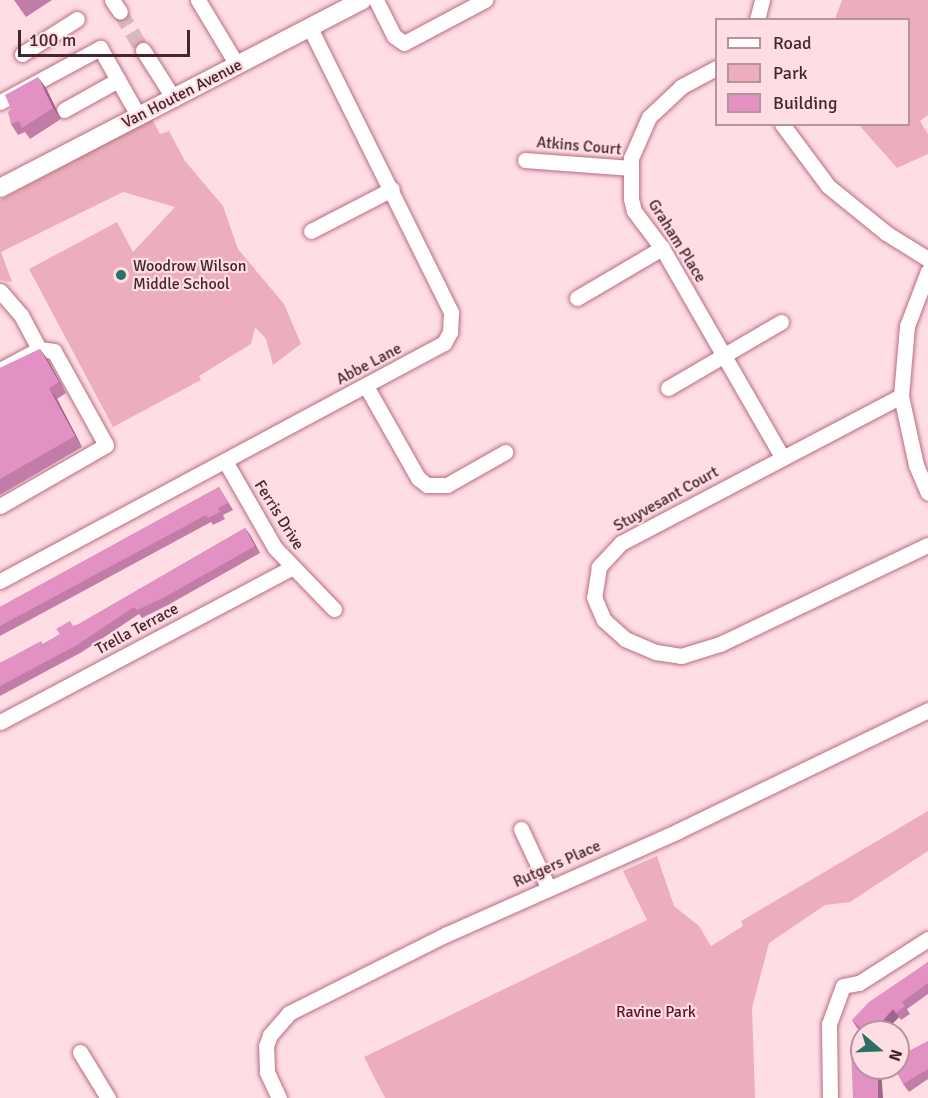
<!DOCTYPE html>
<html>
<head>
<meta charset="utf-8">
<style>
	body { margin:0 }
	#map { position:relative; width:928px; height:1098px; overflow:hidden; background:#ffdde4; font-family:Signika,sans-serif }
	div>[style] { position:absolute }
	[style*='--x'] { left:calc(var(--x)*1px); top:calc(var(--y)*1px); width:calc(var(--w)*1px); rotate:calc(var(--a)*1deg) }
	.green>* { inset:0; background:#ecaebc }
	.minor-tunnel>* { height:15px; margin-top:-7.5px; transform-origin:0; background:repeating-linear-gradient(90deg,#dab8c0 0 15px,transparent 0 23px) }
	.roads { filter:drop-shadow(0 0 2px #b86d81) drop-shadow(0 0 2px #b86d81) }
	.minor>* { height:15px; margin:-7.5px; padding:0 7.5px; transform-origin:7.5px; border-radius:7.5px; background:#fff }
	.major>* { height:18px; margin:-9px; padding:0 9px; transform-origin:9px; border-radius:9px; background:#fff }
	.wall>* { inset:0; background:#c27da7 }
	.shaded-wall>* { inset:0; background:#9e6688 }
	.building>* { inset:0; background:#e291c2 }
	.dots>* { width:16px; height:16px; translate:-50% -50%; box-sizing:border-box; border:3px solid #ffdde4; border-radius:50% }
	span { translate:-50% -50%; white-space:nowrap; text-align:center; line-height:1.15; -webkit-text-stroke:4.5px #ffdde4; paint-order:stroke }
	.street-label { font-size:16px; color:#46262e }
	.poi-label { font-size:16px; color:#46262e }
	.left { translate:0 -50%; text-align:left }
	.park-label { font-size:16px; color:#600d2e }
	.legend { position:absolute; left:715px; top:18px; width:195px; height:108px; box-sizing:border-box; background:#ffdde4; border:2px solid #b5949b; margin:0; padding:8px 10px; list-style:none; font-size:18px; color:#46262e }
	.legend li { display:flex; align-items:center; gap:12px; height:30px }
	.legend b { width:30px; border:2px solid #b5949b }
	.north { position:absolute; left:850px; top:1020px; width:60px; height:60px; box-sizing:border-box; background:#ffdde4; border:2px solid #b5949b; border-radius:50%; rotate:109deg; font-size:16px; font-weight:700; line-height:24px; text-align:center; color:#46262e }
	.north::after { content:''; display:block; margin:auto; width:21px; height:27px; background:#297167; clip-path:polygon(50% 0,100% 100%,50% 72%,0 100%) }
	.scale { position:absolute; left:18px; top:30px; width:172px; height:27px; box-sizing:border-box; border:3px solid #46262e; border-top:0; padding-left:8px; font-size:18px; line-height:21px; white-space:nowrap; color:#46262e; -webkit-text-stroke:4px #ffdde4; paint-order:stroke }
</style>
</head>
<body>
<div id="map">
	<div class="green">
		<div style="clip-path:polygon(842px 0,928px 0,928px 115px,920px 121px,928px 134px,928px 154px,897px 168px,859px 125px,908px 124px,908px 20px,835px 19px)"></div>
		<div style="clip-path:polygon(152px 119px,160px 134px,169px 131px,185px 161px,223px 206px,238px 249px,284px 304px,301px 344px,273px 365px,266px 339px,255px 327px,251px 344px,199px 376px,201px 380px,113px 427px,29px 269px,117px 222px,133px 252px,175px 207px,123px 192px,1px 252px,12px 282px,0 280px,0 200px)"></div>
		<div style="clip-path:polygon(928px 811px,928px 851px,850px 902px,825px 905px,769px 943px,752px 1008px,755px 1098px,385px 1098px,364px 1057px,647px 920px,623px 871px,657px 856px,674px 906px,699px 926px,711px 946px,743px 926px,741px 921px)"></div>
	</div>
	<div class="minor-tunnel">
		<div style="--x:120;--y:12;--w:44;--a:58.8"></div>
	</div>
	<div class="roads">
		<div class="minor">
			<div style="--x:112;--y:0;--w:14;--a:56"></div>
			<div style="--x:198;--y:0;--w:76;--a:59"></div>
			<div style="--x:376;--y:0;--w:40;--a:63.4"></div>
			<div style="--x:394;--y:36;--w:12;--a:35"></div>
			<div style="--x:404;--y:43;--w:92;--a:-28"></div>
			<div style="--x:757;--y:20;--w:21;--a:-76"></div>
			<div style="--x:143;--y:50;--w:58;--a:57.7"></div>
			<div style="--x:22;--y:54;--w:65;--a:-32.5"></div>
			<div style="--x:716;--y:68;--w:40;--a:152"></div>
			<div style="--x:681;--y:87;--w:44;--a:136.8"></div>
			<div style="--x:649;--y:117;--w:45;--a:113.7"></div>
			<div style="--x:631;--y:158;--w:41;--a:90"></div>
			<div style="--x:631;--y:199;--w:12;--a:76"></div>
			<div style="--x:634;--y:211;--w:46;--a:52.9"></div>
			<div style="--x:662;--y:248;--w:241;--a:60.1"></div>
			<div style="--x:0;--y:102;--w:114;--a:-28.4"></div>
			<div style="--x:100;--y:48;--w:79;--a:60.5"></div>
			<div style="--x:64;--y:110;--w:62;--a:-29.1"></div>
			<div style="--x:782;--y:124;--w:77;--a:53.4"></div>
			<div style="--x:828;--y:186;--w:75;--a:39"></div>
			<div style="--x:886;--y:233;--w:49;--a:31.8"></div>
			<div style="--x:525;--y:160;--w:106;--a:4.3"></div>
			<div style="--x:311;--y:231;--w:91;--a:-27.4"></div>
			<div style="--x:928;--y:271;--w:59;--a:110.9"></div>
			<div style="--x:907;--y:326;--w:70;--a:94.9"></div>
			<div style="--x:901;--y:396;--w:71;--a:77.7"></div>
			<div style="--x:916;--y:465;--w:30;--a:67"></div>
			<div style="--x:0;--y:291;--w:32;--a:49"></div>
			<div style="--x:21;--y:315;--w:38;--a:62"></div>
			<div style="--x:39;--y:349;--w:44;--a:151.7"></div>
			<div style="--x:577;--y:298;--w:99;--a:-30.5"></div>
			<div style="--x:366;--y:386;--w:106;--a:60.5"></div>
			<div style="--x:418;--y:478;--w:11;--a:38"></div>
			<div style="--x:427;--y:485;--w:20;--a:0"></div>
			<div style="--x:447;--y:485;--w:67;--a:-29.6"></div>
			<div style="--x:668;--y:388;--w:131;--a:-30.3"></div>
			<div style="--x:901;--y:396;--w:316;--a:152.3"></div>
			<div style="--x:621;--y:543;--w:33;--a:133"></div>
			<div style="--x:599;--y:567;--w:30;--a:99"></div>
			<div style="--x:594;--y:597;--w:25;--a:67"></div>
			<div style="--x:604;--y:620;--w:28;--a:42"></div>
			<div style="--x:625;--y:639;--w:34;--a:23"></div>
			<div style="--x:656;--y:652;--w:25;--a:9"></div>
			<div style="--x:681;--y:656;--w:41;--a:-17.1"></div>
			<div style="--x:720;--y:644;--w:230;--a:-25.5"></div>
			<div style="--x:225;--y:461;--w:100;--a:60.1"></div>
			<div style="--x:275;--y:548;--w:85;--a:46"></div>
			<div style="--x:0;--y:506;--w:122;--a:-29.9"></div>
			<div style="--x:106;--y:445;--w:107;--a:-119"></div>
			<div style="--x:54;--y:351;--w:15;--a:-172"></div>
			<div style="--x:0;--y:581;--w:504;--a:-28.19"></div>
			<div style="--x:444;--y:343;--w:13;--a:-61"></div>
			<div style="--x:450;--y:332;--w:20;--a:-87"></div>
			<div style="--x:451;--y:312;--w:317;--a:-116.4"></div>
			<div style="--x:0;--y:722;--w:329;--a:-27.9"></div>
			<div style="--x:521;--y:829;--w:64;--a:65"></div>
			<div style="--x:80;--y:1052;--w:54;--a:58.7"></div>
			<div style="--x:279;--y:1098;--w:29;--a:-115"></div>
			<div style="--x:267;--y:1072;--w:26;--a:-92"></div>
			<div style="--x:266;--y:1046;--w:12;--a:-70"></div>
			<div style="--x:270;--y:1035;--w:29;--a:-49"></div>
			<div style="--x:289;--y:1013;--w:177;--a:-26.6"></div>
			<div style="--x:447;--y:934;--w:253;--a:-24"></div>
			<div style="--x:678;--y:831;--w:278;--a:-25.8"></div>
			<div style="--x:830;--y:1098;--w:74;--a:-90.8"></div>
			<div style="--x:829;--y:1024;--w:40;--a:-69.8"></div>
			<div style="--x:843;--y:986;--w:16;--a:-11"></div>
			<div style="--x:859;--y:983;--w:82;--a:-32.5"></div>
		</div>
		<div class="major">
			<div style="--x:0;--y:188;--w:408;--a:-27.4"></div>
		</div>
	</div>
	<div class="wall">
		<div style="clip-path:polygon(14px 0,52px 0,26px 17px)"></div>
		<div style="clip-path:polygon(46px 88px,61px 119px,30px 139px,25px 132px,18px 135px,11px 124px)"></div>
		<div style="clip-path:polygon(40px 349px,48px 360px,66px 393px,57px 399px,82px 447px,0 495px,0 368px)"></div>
		<div style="clip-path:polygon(219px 487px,233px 510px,223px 515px,225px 519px,213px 525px,211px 522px,0 636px,0 607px)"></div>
		<div style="clip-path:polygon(245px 528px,250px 535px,260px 553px,168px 605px,142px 618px,139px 614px,82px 652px,0 696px,0 663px,43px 644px,74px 626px,79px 624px)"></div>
		<div style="clip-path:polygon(928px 962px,928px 994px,907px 1009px,910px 1014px,901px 1020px,899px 1017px,885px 1032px,881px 1029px,878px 1032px,862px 1032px,857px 1028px,852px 1020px)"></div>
		<div style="clip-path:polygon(928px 1041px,928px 1079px,909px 1092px,903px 1084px,906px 1063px)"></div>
	</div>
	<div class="shaded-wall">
		<div style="clip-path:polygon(38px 77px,46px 88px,61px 119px,53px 108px)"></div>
		<div style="clip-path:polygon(40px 349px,48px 360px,66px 393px,59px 382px)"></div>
		<div style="clip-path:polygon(49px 388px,57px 399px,82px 447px,75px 436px)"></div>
		<div style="clip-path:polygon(245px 528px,250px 535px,260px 553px,255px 546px)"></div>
		<div style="clip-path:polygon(893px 1009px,899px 1017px,884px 1032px,879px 1025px)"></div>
		<div style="clip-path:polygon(875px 1022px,881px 1029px,878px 1032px,866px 1032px)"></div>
		<div style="clip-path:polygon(877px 1068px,881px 1068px,883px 1098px,878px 1098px)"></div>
	</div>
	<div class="building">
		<div style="clip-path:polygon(38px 77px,53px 108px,22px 128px,19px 121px,11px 124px,8px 112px,11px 109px,5px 95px)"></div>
		<div style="clip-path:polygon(40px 349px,59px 382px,49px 388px,75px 436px,0 479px,0 368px)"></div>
		<div style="clip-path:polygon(219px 487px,228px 503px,218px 508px,220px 512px,208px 518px,206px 515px,0 626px,0 607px)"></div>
		<div style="clip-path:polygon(245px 528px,255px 546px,163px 598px,137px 610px,134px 607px,77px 645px,0 686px,0 663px,41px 641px,43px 645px,60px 634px,56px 629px,70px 621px,73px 626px,79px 624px)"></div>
		<div style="clip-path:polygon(928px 962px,928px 983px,902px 1002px,905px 1006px,896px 1013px,893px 1009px,879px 1025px,875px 1022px,866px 1032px,852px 1020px,869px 1002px)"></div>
		<div style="clip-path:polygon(928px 1041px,928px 1069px,903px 1084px,895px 1069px,906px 1063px,901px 1055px)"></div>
		<div style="clip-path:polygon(862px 1048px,862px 1068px,877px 1068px,878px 1098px,853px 1098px,851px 1049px)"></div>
	</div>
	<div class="dots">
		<div style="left:121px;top:275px;background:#297167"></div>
	</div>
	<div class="street-label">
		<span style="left:182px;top:94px;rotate:-27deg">Van Houten Avenue</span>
		<span style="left:579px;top:146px;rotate:5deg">Atkins Court</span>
		<span style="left:677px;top:241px;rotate:58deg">Graham Place</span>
		<span style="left:369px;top:364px;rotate:-28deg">Abbe Lane</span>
		<span style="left:666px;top:499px;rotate:-29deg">Stuyvesant Court</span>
		<span style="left:279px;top:515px;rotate:58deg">Ferris Drive</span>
		<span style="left:137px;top:629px;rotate:-28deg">Trella Terrace</span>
		<span style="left:557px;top:864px;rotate:-24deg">Rutgers Place</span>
	</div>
	<div class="poi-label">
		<span class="left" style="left:133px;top:275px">Woodrow Wilson<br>Middle School</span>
	</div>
	<div class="park-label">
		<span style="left:656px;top:1012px">Ravine Park</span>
	</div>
	<ul class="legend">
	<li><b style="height:8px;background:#fff"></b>Road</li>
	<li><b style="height:16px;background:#ecaebc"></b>Park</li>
	<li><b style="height:16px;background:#e291c2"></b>Building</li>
	</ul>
	<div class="north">N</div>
	<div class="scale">100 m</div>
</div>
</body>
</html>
